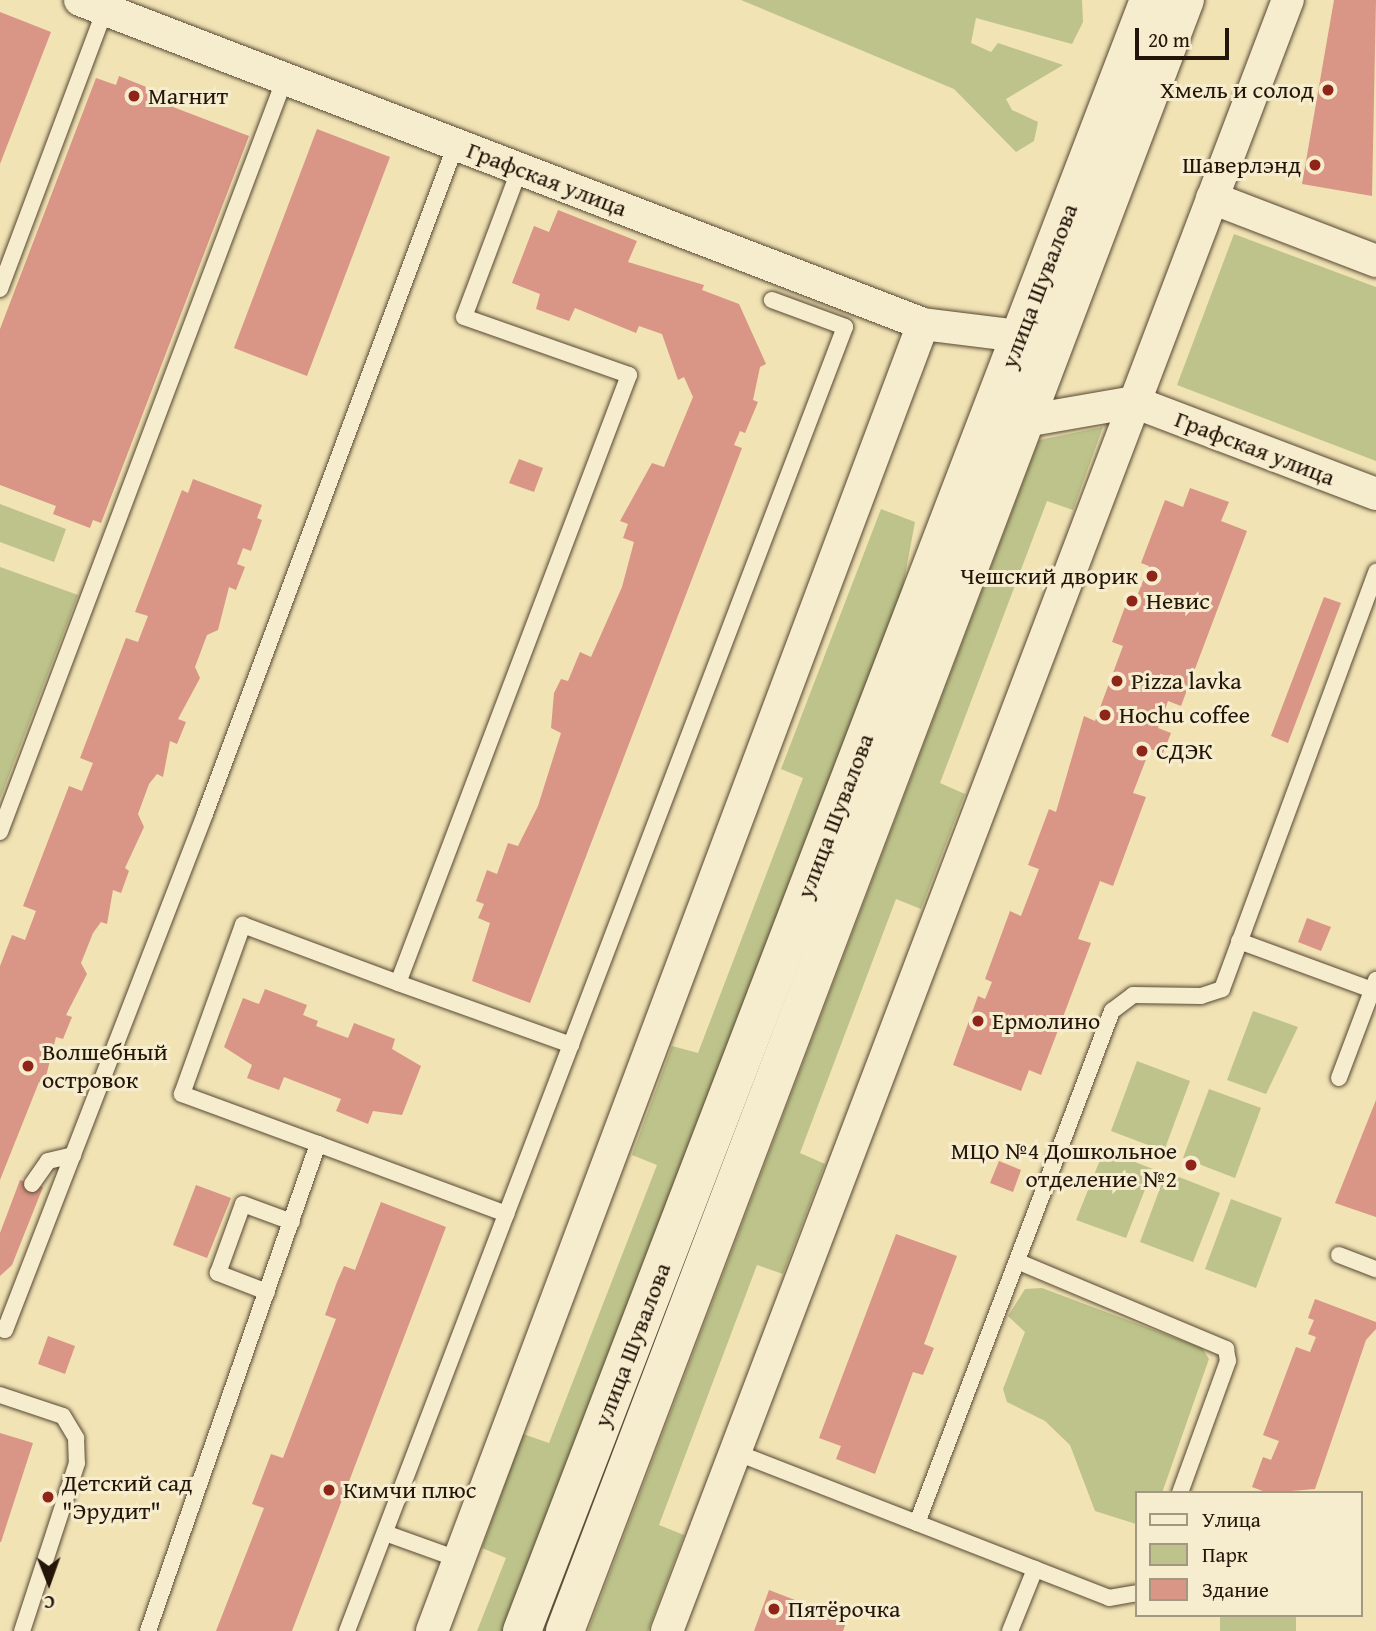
<!DOCTYPE html>
<html>
<head>
<meta charset="utf-8">
<style>
	body { margin:0 }
	#map { position:relative; width:1376px; height:1631px; overflow:hidden; background:#f1e3b4; font-family:"Gentium Book Plus",serif }
	div>[style] { position:absolute }
	[style*='--x'] { left:calc(var(--x)*1px); top:calc(var(--y)*1px); width:calc(var(--w)*1px); rotate:calc(var(--a)*1deg) }
	.green>* { inset:0; background:#bdc38a }
	.building>* { inset:0; background:#d99585 }
	.roads { filter:drop-shadow(0 0 2px #574834) drop-shadow(0 0 2px #574834) }
	.lane>* { height:16px; margin:-8px; padding:0 8px; transform-origin:8px; border-radius:8px; background:#f6edce }
	.street>* { height:32px; margin:-16px; padding:0 16px; transform-origin:16px; border-radius:16px; background:#f6edce }
	.secondary>* { height:38px; margin:-19px; padding:0 19px; transform-origin:19px; border-radius:19px; background:#f6edce }
	.dots>* { width:19px; height:19px; translate:-50% -50%; box-sizing:border-box; border:4px solid #f6edce; border-radius:50% }
	span { translate:-50% -50%; white-space:nowrap; text-align:center; line-height:1.15; -webkit-text-stroke:6px #f6edce; paint-order:stroke }
	.poi-label { font-size:24px; color:#24150a }
	.right { translate:-100% -50%; text-align:right }
	.left { translate:0 -50%; text-align:left }
	.street-label { font-size:24px; color:#24150a }
	.legend { position:absolute; left:1135px; top:1491px; width:228px; height:126px; box-sizing:border-box; background:#f6edce; border:2px solid #a29780; margin:0; padding:9px 12px; list-style:none; font-size:21px; color:#24150a }
	.legend li { display:flex; align-items:center; gap:14px; height:35px }
	.legend b { width:35px; border:2px solid #a29780 }
	.north { position:absolute; left:14px; top:1547px; width:70px; height:70px; -webkit-text-stroke:5px #f6edce; paint-order:stroke; rotate:179deg; font-size:19px; font-weight:700; line-height:28px; text-align:center; color:#24150a }
	.north::after { content:''; display:block; margin:auto; width:24px; height:32px; background:#24150a; clip-path:polygon(50% 0,100% 100%,50% 72%,0 100%) }
	.scale { position:absolute; left:1135px; top:28px; width:94px; height:32px; box-sizing:border-box; border:4px solid #24150a; border-top:0; padding-left:9px; font-size:21px; line-height:24px; white-space:nowrap; color:#24150a; -webkit-text-stroke:5px #f6edce; paint-order:stroke }
</style>
</head>
<body>
<div id="map">
	<div class="green">
		<div style="clip-path:polygon(741px 0,1082px 0,1083px 22px,1072px 44px,976px 18px,971px 43px,991px 52px,998px 43px,1063px 65px,1006px 99px,1012px 110px,1038px 122px,1034px 141px,1016px 152px,954px 89px)"></div>
		<div style="clip-path:polygon(1234px 234px,1376px 287px,1376px 461px,1177px 385px)"></div>
		<div style="clip-path:polygon(1103px 427px,1073px 510px,1047px 501px,940px 783px,965px 794px,921px 909px,896px 899px,800px 1153px,825px 1164px,783px 1274px,757px 1265px,659px 1525px,684px 1535px,648px 1631px,588px 1631px,1039px 440px)"></div>
		<div style="clip-path:polygon(0 504px,66px 529px,54px 562px,0 542px)"></div>
		<div style="clip-path:polygon(881px 509px,915px 522px,898px 613px,506px 1631px,477px 1631px,506px 1558px,482px 1548px,523px 1434px,549px 1443px,657px 1165px,632px 1155px,672px 1046px,698px 1053px,803px 778px,781px 769px)"></div>
		<div style="clip-path:polygon(0 567px,78px 595px,0 799px)"></div>
		<div style="clip-path:polygon(1253px 1011px,1298px 1027px,1266px 1094px,1227px 1080px)"></div>
		<div style="clip-path:polygon(1137px 1061px,1190px 1081px,1164px 1151px,1111px 1131px)"></div>
		<div style="clip-path:polygon(1209px 1089px,1261px 1108px,1235px 1178px,1183px 1158px)"></div>
		<div style="clip-path:polygon(1104px 1150px,1153px 1169px,1126px 1238px,1076px 1220px)"></div>
		<div style="clip-path:polygon(1166px 1172px,1220px 1193px,1193px 1262px,1140px 1242px)"></div>
		<div style="clip-path:polygon(1231px 1199px,1282px 1218px,1256px 1288px,1205px 1269px)"></div>
		<div style="clip-path:polygon(1042px 1288px,1202px 1348px,1209px 1359px,1162px 1493px,1136px 1493px,1136px 1524px,1095px 1511px,1070px 1445px,1045px 1421px,1007px 1402px,1003px 1389px,1025px 1332px,1008px 1316px,1025px 1289px)"></div>
		<div style="clip-path:polygon(1220px 1615px,1296px 1615px,1296px 1631px,1220px 1631px)"></div>
	</div>
	<div class="building">
		<div style="clip-path:polygon(1334px 0,1376px 0,1372px 196px,1302px 184px)"></div>
		<div style="clip-path:polygon(0 12px,51px 32px,0 164px)"></div>
		<div style="clip-path:polygon(119px 76px,176px 99px,173px 107px,249px 136px,101px 523px,93px 520px,90px 528px,53px 514px,56px 506px,0 485px,0 329px,96px 78px,116px 85px)"></div>
		<div style="clip-path:polygon(317px 129px,390px 157px,307px 376px,234px 348px)"></div>
		<div style="clip-path:polygon(558px 210px,637px 241px,628px 262px,704px 285px,702px 290px,739px 304px,766px 364px,760px 367px,753px 400px,758px 402px,745px 433px,740px 431px,734px 445px,742px 448px,530px 1003px,472px 981px,490px 923px,478px 918px,484px 904px,476px 901px,487px 870px,497px 874px,508px 843px,518px 846px,538px 806px,561px 733px,551px 728px,554px 693px,561px 679px,568px 681px,580px 652px,591px 657px,622px 587px,634px 542px,623px 538px,628px 524px,620px 521px,652px 463px,664px 467px,693px 397px,684px 377px,678px 380px,662px 334px,639px 326px,636px 333px,575px 308px,569px 321px,536px 309px,540px 294px,512px 283px,534px 226px,549px 232px)"></div>
		<div style="clip-path:polygon(519px 459px,543px 468px,534px 492px,509px 483px)"></div>
		<div style="clip-path:polygon(193px 479px,262px 505px,257px 518px,262px 520px,251px 551px,243px 548px,237px 564px,245px 567px,236px 590px,229px 587px,218px 630px,207px 635px,195px 667px,200px 678px,178px 719px,186px 722px,177px 744px,170px 741px,163px 777px,157px 774px,149px 784px,138px 814px,144px 827px,125px 868px,129px 871px,121px 893px,113px 890px,107px 924px,101px 922px,93px 933px,81px 963px,87px 974px,66px 1015px,72px 1017px,63px 1039px,56px 1037px,44px 1084px,39px 1082px,0 1180px,0 966px,12px 935px,25px 940px,36px 911px,23px 906px,69px 786px,82px 791px,93px 763px,80px 758px,126px 638px,138px 642px,148px 616px,135px 612px,182px 490px,188px 493px)"></div>
		<div style="clip-path:polygon(1190px 488px,1229px 502px,1221px 521px,1247px 531px,1181px 706px,1168px 701px,1158px 728px,1171px 733px,1163px 753px,1150px 749px,1133px 793px,1146px 797px,1113px 886px,1100px 881px,1078px 939px,1091px 943px,1041px 1075px,1029px 1070px,1021px 1091px,953px 1065px,978px 996px,985px 999px,992px 982px,985px 979px,1010px 911px,1021px 916px,1039px 869px,1028px 865px,1049px 809px,1056px 812px,1084px 716px,1095px 721px,1123px 646px,1112px 642px,1130px 593px,1137px 596px,1149px 566px,1141px 563px,1165px 500px,1183px 507px)"></div>
		<div style="clip-path:polygon(1324px 597px,1341px 603px,1288px 743px,1271px 736px)"></div>
		<div style="clip-path:polygon(1307px 918px,1331px 927px,1321px 951px,1298px 942px)"></div>
		<div style="clip-path:polygon(265px 989px,307px 1005px,303px 1015px,318px 1021px,316px 1026px,348px 1038px,354px 1023px,395px 1039px,392px 1049px,421px 1066px,402px 1115px,373px 1111px,368px 1124px,336px 1111px,341px 1099px,284px 1077px,279px 1090px,247px 1078px,252px 1065px,224px 1047px,243px 998px,259px 1004px)"></div>
		<div style="clip-path:polygon(1376px 1100px,1376px 1217px,1335px 1203px)"></div>
		<div style="clip-path:polygon(999px 1161px,1021px 1170px,1013px 1192px,990px 1183px)"></div>
		<div style="clip-path:polygon(20px 1180px,43px 1187px,12px 1265px,0 1276px,0 1233px)"></div>
		<div style="clip-path:polygon(196px 1185px,231px 1198px,207px 1258px,173px 1245px)"></div>
		<div style="clip-path:polygon(381px 1202px,446px 1227px,292px 1631px,216px 1631px,264px 1508px,252px 1504px,271px 1454px,283px 1458px,336px 1319px,325px 1315px,337px 1282px,344px 1266px,355px 1270px)"></div>
		<div style="clip-path:polygon(896px 1234px,957px 1256px,924px 1344px,934px 1348px,923px 1375px,913px 1372px,875px 1474px,836px 1459px,841px 1446px,819px 1438px)"></div>
		<div style="clip-path:polygon(1315px 1299px,1376px 1322px,1376px 1329px,1366px 1340px,1315px 1489px,1268px 1493px,1252px 1487px,1263px 1457px,1271px 1460px,1279px 1441px,1263px 1435px,1296px 1347px,1310px 1352px,1316px 1337px,1308px 1334px,1314px 1320px,1308px 1318px)"></div>
		<div style="clip-path:polygon(48px 1336px,75px 1346px,65px 1374px,38px 1364px)"></div>
		<div style="clip-path:polygon(0 1433px,33px 1443px,1px 1542px,0 1542px)"></div>
		<div style="clip-path:polygon(769px 1590px,847px 1620px,843px 1631px,754px 1631px)"></div>
	</div>
	<div class="roads">
		<div class="lane">
			<div style="--x:520;--y:168;--w:159;--a:110.6"></div>
			<div style="--x:464;--y:317;--w:175;--a:19.4"></div>
			<div style="--x:629;--y:375;--w:650;--a:110.8"></div>
			<div style="--x:398;--y:983;--w:184;--a:19.7"></div>
			<div style="--x:0;--y:289;--w:299;--a:-69.4"></div>
			<div style="--x:0;--y:832;--w:806;--a:-69.29"></div>
			<div style="--x:1239;--y:941;--w:142;--a:20.2"></div>
			<div style="--x:1339;--y:1078;--w:105;--a:-69.3"></div>
			<div style="--x:318;--y:1144;--w:145;--a:-159.8"></div>
			<div style="--x:182;--y:1094;--w:180;--a:-70.2"></div>
			<div style="--x:243;--y:925;--w:165;--a:20.5"></div>
			<div style="--x:32;--y:1184;--w:28;--a:-55"></div>
			<div style="--x:48;--y:1161;--w:26;--a:-13"></div>
			<div style="--x:1339;--y:1255;--w:40;--a:21"></div>
			<div style="--x:1019;--y:1262;--w:225;--a:22.8"></div>
			<div style="--x:1226;--y:1349;--w:12;--a:81"></div>
			<div style="--x:1228;--y:1361;--w:140;--a:110"></div>
			<div style="--x:267;--y:1292;--w:53;--a:-158.8"></div>
			<div style="--x:218;--y:1273;--w:73;--a:-70.1"></div>
			<div style="--x:243;--y:1204;--w:52;--a:20.2"></div>
			<div style="--x:0;--y:1328;--w:5;--a:22"></div>
			<div style="--x:5;--y:1330;--w:553;--a:-68.81"></div>
			<div style="--x:205;--y:814;--w:715;--a:-69.46"></div>
			<div style="--x:0;--y:1395;--w:66;--a:18.4"></div>
			<div style="--x:63;--y:1416;--w:26;--a:59"></div>
			<div style="--x:76;--y:1438;--w:25;--a:88"></div>
			<div style="--x:77;--y:1463;--w:177;--a:108.1"></div>
			<div style="--x:735;--y:1452;--w:401;--a:21.3"></div>
			<div style="--x:1109;--y:1598;--w:27;--a:-10"></div>
			<div style="--x:917;--y:1523;--w:548;--a:-69.15"></div>
			<div style="--x:1112;--y:1011;--w:26;--a:-37"></div>
			<div style="--x:1133;--y:995;--w:68;--a:0.8"></div>
			<div style="--x:1201;--y:996;--w:22;--a:-18"></div>
			<div style="--x:1222;--y:989;--w:445;--a:-69.7"></div>
			<div style="--x:385;--y:1533;--w:80;--a:19.8"></div>
			<div style="--x:148;--y:1631;--w:516;--a:-70.76"></div>
			<div style="--x:318;--y:1144;--w:201;--a:20.4"></div>
			<div style="--x:347;--y:1631;--w:1396;--a:-69.1"></div>
			<div style="--x:845;--y:327;--w:78;--a:-159.7"></div>
			<div style="--x:1010;--y:1631;--w:67;--a:-68"></div>
		</div>
		<div class="street">
			<div style="--x:80;--y:0;--w:903;--a:21.02"></div>
			<div style="--x:923;--y:324;--w:98;--a:7.1"></div>
			<div style="--x:1212;--y:198;--w:176;--a:21"></div>
			<div style="--x:1134;--y:402;--w:259;--a:20.8"></div>
			<div style="--x:1025;--y:421;--w:111;--a:-9.9"></div>
			<div style="--x:432;--y:1631;--w:1396;--a:-69.41"></div>
			<div style="--x:667;--y:1631;--w:1745;--a:-69.16"></div>
		</div>
		<div class="secondary">
			<div style="--x:522;--y:1631;--w:1747;--a:-68.97"></div>
			<div style="--x:565;--y:1631;--w:1745;--a:-69.19"></div>
		</div>
	</div>
	<div class="dots">
		<div style="left:1328px;top:90px;background:#8f2418"></div>
		<div style="left:134px;top:96px;background:#8f2418"></div>
		<div style="left:1315px;top:165px;background:#8f2418"></div>
		<div style="left:1152px;top:576px;background:#8f2418"></div>
		<div style="left:1132px;top:601px;background:#8f2418"></div>
		<div style="left:1117px;top:681px;background:#8f2418"></div>
		<div style="left:1105px;top:715px;background:#8f2418"></div>
		<div style="left:1142px;top:751px;background:#8f2418"></div>
		<div style="left:978px;top:1021px;background:#8f2418"></div>
		<div style="left:28px;top:1066px;background:#8f2418"></div>
		<div style="left:1191px;top:1165px;background:#8f2418"></div>
		<div style="left:329px;top:1490px;background:#8f2418"></div>
		<div style="left:48px;top:1497px;background:#8f2418"></div>
		<div style="left:774px;top:1609px;background:#8f2418"></div>
	</div>
	<div class="poi-label">
		<span class="right" style="left:1314px;top:90px">Хмель и солод</span>
		<span class="left" style="left:148px;top:96px">Магнит</span>
		<span class="right" style="left:1301px;top:165px">Шаверлэнд</span>
		<span class="right" style="left:1138px;top:576px">Чешский дворик</span>
		<span class="left" style="left:1146px;top:601px">Невис</span>
		<span class="left" style="left:1131px;top:681px">Pizza lavka</span>
		<span class="left" style="left:1119px;top:715px">Hochu coffee</span>
		<span class="left" style="left:1156px;top:751px">СДЭК</span>
		<span class="left" style="left:992px;top:1021px">Ермолино</span>
		<span class="left" style="left:42px;top:1066px">Волшебный<br>островок</span>
		<span class="right" style="left:1177px;top:1165px">МЦО №4 Дошкольное<br>отделение №2</span>
		<span class="left" style="left:62px;top:1497px">Детский сад<br>"Эрудит"</span>
		<span class="left" style="left:343px;top:1490px">Кимчи плюс</span>
		<span class="left" style="left:788px;top:1609px">Пятёрочка</span>
	</div>
	<div class="street-label">
		<span style="left:547px;top:179px;rotate:21deg">Графская улица</span>
		<span style="left:1039px;top:286px;rotate:-69deg">улица Шувалова</span>
		<span style="left:1255px;top:448px;rotate:21deg">Графская улица</span>
		<span style="left:835px;top:816px;rotate:-69deg">улица Шувалова</span>
		<span style="left:632px;top:1345px;rotate:-69deg">улица Шувалова</span>
	</div>
	<ul class="legend">
	<li><b style="height:9px;background:#f6edce"></b>Улица</li>
	<li><b style="height:19px;background:#bdc38a"></b>Парк</li>
	<li><b style="height:19px;background:#d99585"></b>Здание</li>
	</ul>
	<div class="north">С</div>
	<div class="scale">20 m</div>
</div>
</body>
</html>
